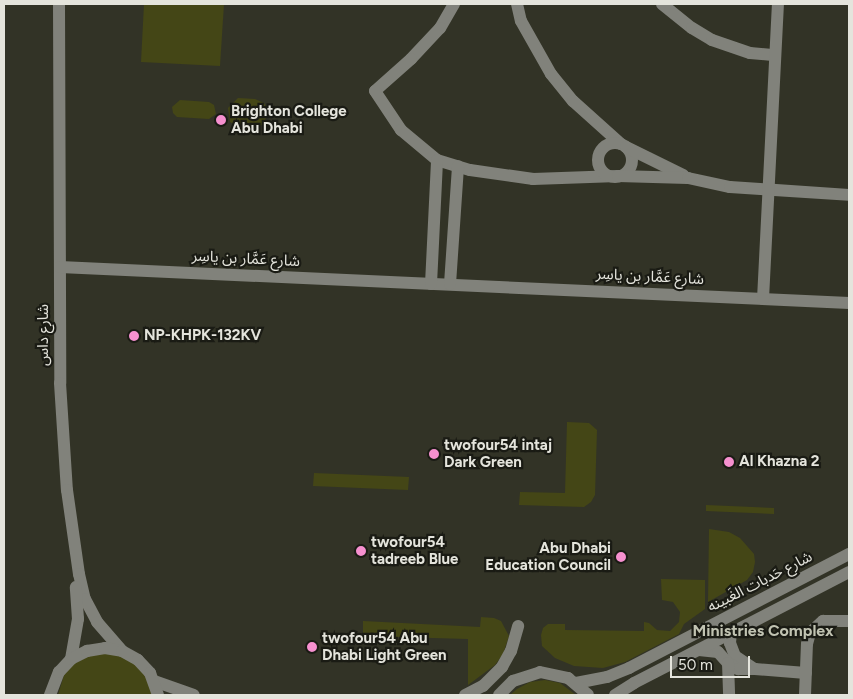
<!DOCTYPE html>
<html>
<head>
<meta charset="utf-8">
<style>
	body { margin:0 }
	#map { position:relative; width:853px; height:699px; overflow:hidden; background:#323326; font-family:Figtree,"Noto Sans Arabic",sans-serif }
	div>[style] { position:absolute }
	[style*='--x'] { left:calc(var(--x)*1px); top:calc(var(--y)*1px); width:calc(var(--w)*1px); rotate:calc(var(--a)*1deg) }
	.green>* { inset:0; background:#444616 }
	.minor>* { height:12px; margin:-6px; padding:0 6px; transform-origin:6px; border-radius:6px; background:#81827b }
	.minor>.ring { margin:-6px; padding:0; box-sizing:content-box; background:none; border:12px solid #81827b; border-radius:50% }
	.dots>* { width:14px; height:14px; translate:-50% -50%; box-sizing:border-box; border:2px solid #1a1b14; border-radius:50% }
	span { translate:-50% -50%; white-space:nowrap; text-align:center; line-height:1.15; -webkit-text-stroke:4.5px #1a1b14; paint-order:stroke }
	.poi-label { font-size:15px; color:#e4e4dc; font-weight:700 }
	.left { translate:0 -50%; text-align:left }
	.right { translate:-100% -50%; text-align:right }
	.street-label { font-size:15px; color:#e4e4dc }
	.neighbourhood-label { font-size:16px; color:#c1c3b2; font-weight:700 }
	.frame { position:absolute; inset:0; border:5px solid #e4e4dc; pointer-events:none }
	.scale { position:absolute; left:670px; top:656px; width:80px; height:22px; box-sizing:border-box; border:2px solid #e4e4dc; border-top:0; padding-left:6px; font-size:15px; line-height:18px; white-space:nowrap; color:#e4e4dc; -webkit-text-stroke:4px #1a1b14; paint-order:stroke }
</style>
</head>
<body>
<div id="map">
	<div class="green">
		<div style="clip-path:polygon(144px 4px,224px 4px,220px 66px,141px 62px)"></div>
		<div style="clip-path:polygon(238px 98px,255px 99px,264px 103px,268px 111px,264px 124px,255px 128px,238px 127px,230px 122px,228px 108px)"></div>
		<div style="clip-path:polygon(180px 100px,209px 102px,214px 105px,216px 114px,209px 119px,177px 117px,173px 113px,172px 107px)"></div>
		<div style="clip-path:polygon(567px 422px,589px 423px,597px 430px,595px 495px,591px 502px,584px 507px,519px 505px,520px 492px,565px 493px)"></div>
		<div style="clip-path:polygon(314px 473px,409px 477px,408px 490px,313px 486px)"></div>
		<div style="clip-path:polygon(706px 505px,774px 508px,774px 514px,706px 511px)"></div>
		<div style="clip-path:polygon(709px 529px,729px 532px,740px 538px,754px 554px,755px 562px,753px 572px,747px 580px,708px 602px)"></div>
		<div style="clip-path:polygon(661px 579px,705px 580px,705px 609px,684px 624px,679px 634px,625px 662px,603px 668px,574px 666px,555px 658px,542px 646px,541px 635px,543px 628px,548px 624px,565px 624px,565px 630px,644px 631px,644px 622px,649px 623px,657px 630px,670px 631px,679px 622px,680px 612px,673px 602px,662px 600px)"></div>
		<div style="clip-path:polygon(481px 617px,494px 618px,501px 621px,509px 636px,503px 654px,495px 665px,468px 685px,468px 639px,363px 636px,363px 621px,480px 627px)"></div>
		<div style="clip-path:polygon(98px 652px,126px 656px,147px 676px,152px 695px,58px 695px,64px 675px,73px 664px)"></div>
		<div style="clip-path:polygon(545px 680px,560px 683px,576px 695px,510px 695px,517px 689px,530px 682px)"></div>
	</div>
	<div class="minor">
		<div style="--x:59;--y:4;--w:379;--a:89.8"></div>
		<div style="--x:60;--y:383;--w:107;--a:86.3"></div>
		<div style="--x:67;--y:490;--w:85;--a:81.9"></div>
		<div style="--x:79;--y:574;--w:26;--a:77"></div>
		<div style="--x:85;--y:599;--w:26;--a:62"></div>
		<div style="--x:97;--y:622;--w:38;--a:49"></div>
		<div style="--x:454;--y:4;--w:28;--a:120"></div>
		<div style="--x:440;--y:28;--w:42;--a:133.1"></div>
		<div style="--x:411;--y:59;--w:48;--a:138.4"></div>
		<div style="--x:375;--y:91;--w:47;--a:56.3"></div>
		<div style="--x:401;--y:130;--w:47;--a:39.8"></div>
		<div style="--x:437;--y:160;--w:34;--a:17"></div>
		<div style="--x:470;--y:170;--w:64;--a:8.1"></div>
		<div style="--x:533;--y:179;--w:85;--a:-2"></div>
		<div style="--x:517;--y:4;--w:17;--a:77"></div>
		<div style="--x:521;--y:21;--w:61;--a:60.5"></div>
		<div style="--x:551;--y:74;--w:35;--a:51"></div>
		<div style="--x:573;--y:101;--w:64;--a:41.9"></div>
		<div style="--x:662;--y:4;--w:38;--a:39"></div>
		<div style="--x:692;--y:28;--w:23;--a:31"></div>
		<div style="--x:712;--y:40;--w:40;--a:18.9"></div>
		<div style="--x:750;--y:53;--w:25;--a:5"></div>
		<div class="ring" style="left:598px;top:143px;width:22px;height:22px"></div>
		<div style="--x:626;--y:147;--w:64;--a:26.2"></div>
		<div style="--x:618;--y:176;--w:70;--a:1.6"></div>
		<div style="--x:688;--y:178;--w:43;--a:12.1"></div>
		<div style="--x:730;--y:187;--w:119;--a:3.8"></div>
		<div style="--x:60;--y:267;--w:790;--a:2.61"></div>
		<div style="--x:431;--y:284;--w:124;--a:-87.2"></div>
		<div style="--x:450;--y:284;--w:118;--a:-86.1"></div>
		<div style="--x:763;--y:299;--w:295;--a:-87.1"></div>
		<div style="--x:731;--y:633;--w:10;--a:96"></div>
		<div style="--x:730;--y:643;--w:14;--a:69"></div>
		<div style="--x:735;--y:656;--w:22;--a:34"></div>
		<div style="--x:699;--y:650;--w:19;--a:6"></div>
		<div style="--x:718;--y:652;--w:15;--a:48"></div>
		<div style="--x:728;--y:663;--w:12;--a:31"></div>
		<div style="--x:738;--y:669;--w:17;--a:0"></div>
		<div style="--x:755;--y:669;--w:51;--a:4.5"></div>
		<div style="--x:71;--y:659;--w:41;--a:-80.1"></div>
		<div style="--x:78;--y:619;--w:32;--a:-94"></div>
		<div style="--x:728;--y:663;--w:32;--a:88"></div>
		<div style="--x:154;--y:681;--w:42;--a:19.3"></div>
		<div style="--x:576;--y:683;--w:32;--a:-11"></div>
		<div style="--x:607;--y:677;--w:24;--a:-22"></div>
		<div style="--x:629;--y:668;--w:248;--a:-27.4"></div>
		<div style="--x:50;--y:695;--w:25;--a:-69"></div>
		<div style="--x:59;--y:672;--w:18;--a:-47"></div>
		<div style="--x:71;--y:659;--w:18;--a:-27"></div>
		<div style="--x:87;--y:651;--w:18;--a:-9"></div>
		<div style="--x:105;--y:648;--w:17;--a:10"></div>
		<div style="--x:122;--y:651;--w:18;--a:29"></div>
		<div style="--x:138;--y:660;--w:18;--a:47"></div>
		<div style="--x:150;--y:673;--w:23;--a:70"></div>
		<div style="--x:465;--y:695;--w:20;--a:-27"></div>
		<div style="--x:483;--y:686;--w:27;--a:-45"></div>
		<div style="--x:502;--y:667;--w:18;--a:-61"></div>
		<div style="--x:511;--y:651;--w:26;--a:-74"></div>
		<div style="--x:499;--y:695;--w:20;--a:-45"></div>
		<div style="--x:513;--y:681;--w:28;--a:-18"></div>
		<div style="--x:540;--y:672;--w:29;--a:12"></div>
		<div style="--x:568;--y:678;--w:26;--a:40"></div>
		<div style="--x:615;--y:695;--w:22;--a:-32"></div>
		<div style="--x:634;--y:683;--w:242;--a:-27.3"></div>
		<div style="--x:805;--y:695;--w:51;--a:-87.8"></div>
		<div style="--x:807;--y:644;--w:11;--a:-75"></div>
		<div style="--x:810;--y:633;--w:18;--a:-43"></div>
		<div style="--x:823;--y:621;--w:26;--a:0"></div>
	</div>
	<div class="dots">
		<div style="left:221px;top:120px;background:#f690cf"></div>
		<div style="left:134px;top:336px;background:#f690cf"></div>
		<div style="left:434px;top:454px;background:#f690cf"></div>
		<div style="left:729px;top:462px;background:#f690cf"></div>
		<div style="left:361px;top:551px;background:#f690cf"></div>
		<div style="left:621px;top:557px;background:#f690cf"></div>
		<div style="left:312px;top:647px;background:#f690cf"></div>
	</div>
	<div class="poi-label">
		<span class="left" style="left:231px;top:120px">Brighton College<br>Abu Dhabi</span>
		<span class="left" style="left:144px;top:336px">NP-KHPK-132KV</span>
		<span class="left" style="left:444px;top:454px">twofour54 intaj<br>Dark Green</span>
		<span class="left" style="left:739px;top:462px">Al Khazna 2</span>
		<span class="left" style="left:371px;top:551px">twofour54<br>tadreeb Blue</span>
		<span class="right" style="left:611px;top:557px">Abu Dhabi<br>Education Council</span>
		<span class="left" style="left:322px;top:647px">twofour54 Abu<br>Dhabi Light Green</span>
	</div>
	<div class="street-label">
		<span style="left:246px;top:259px;rotate:3deg">شارع عَمَّار بن ياسِر</span>
		<span style="left:650px;top:277px;rotate:3deg">شارع عَمَّار بن ياسِر</span>
		<span style="left:44px;top:335px;rotate:-90deg">شارع داس</span>
		<span style="left:760px;top:582px;rotate:-27deg">شارع حَدبات الغَبينه</span>
	</div>
	<div class="neighbourhood-label">
		<span style="left:763px;top:631px">Ministries Complex</span>
	</div>
	<div class="frame"></div>
	<div class="scale">50 m</div>
</div>
</body>
</html>
